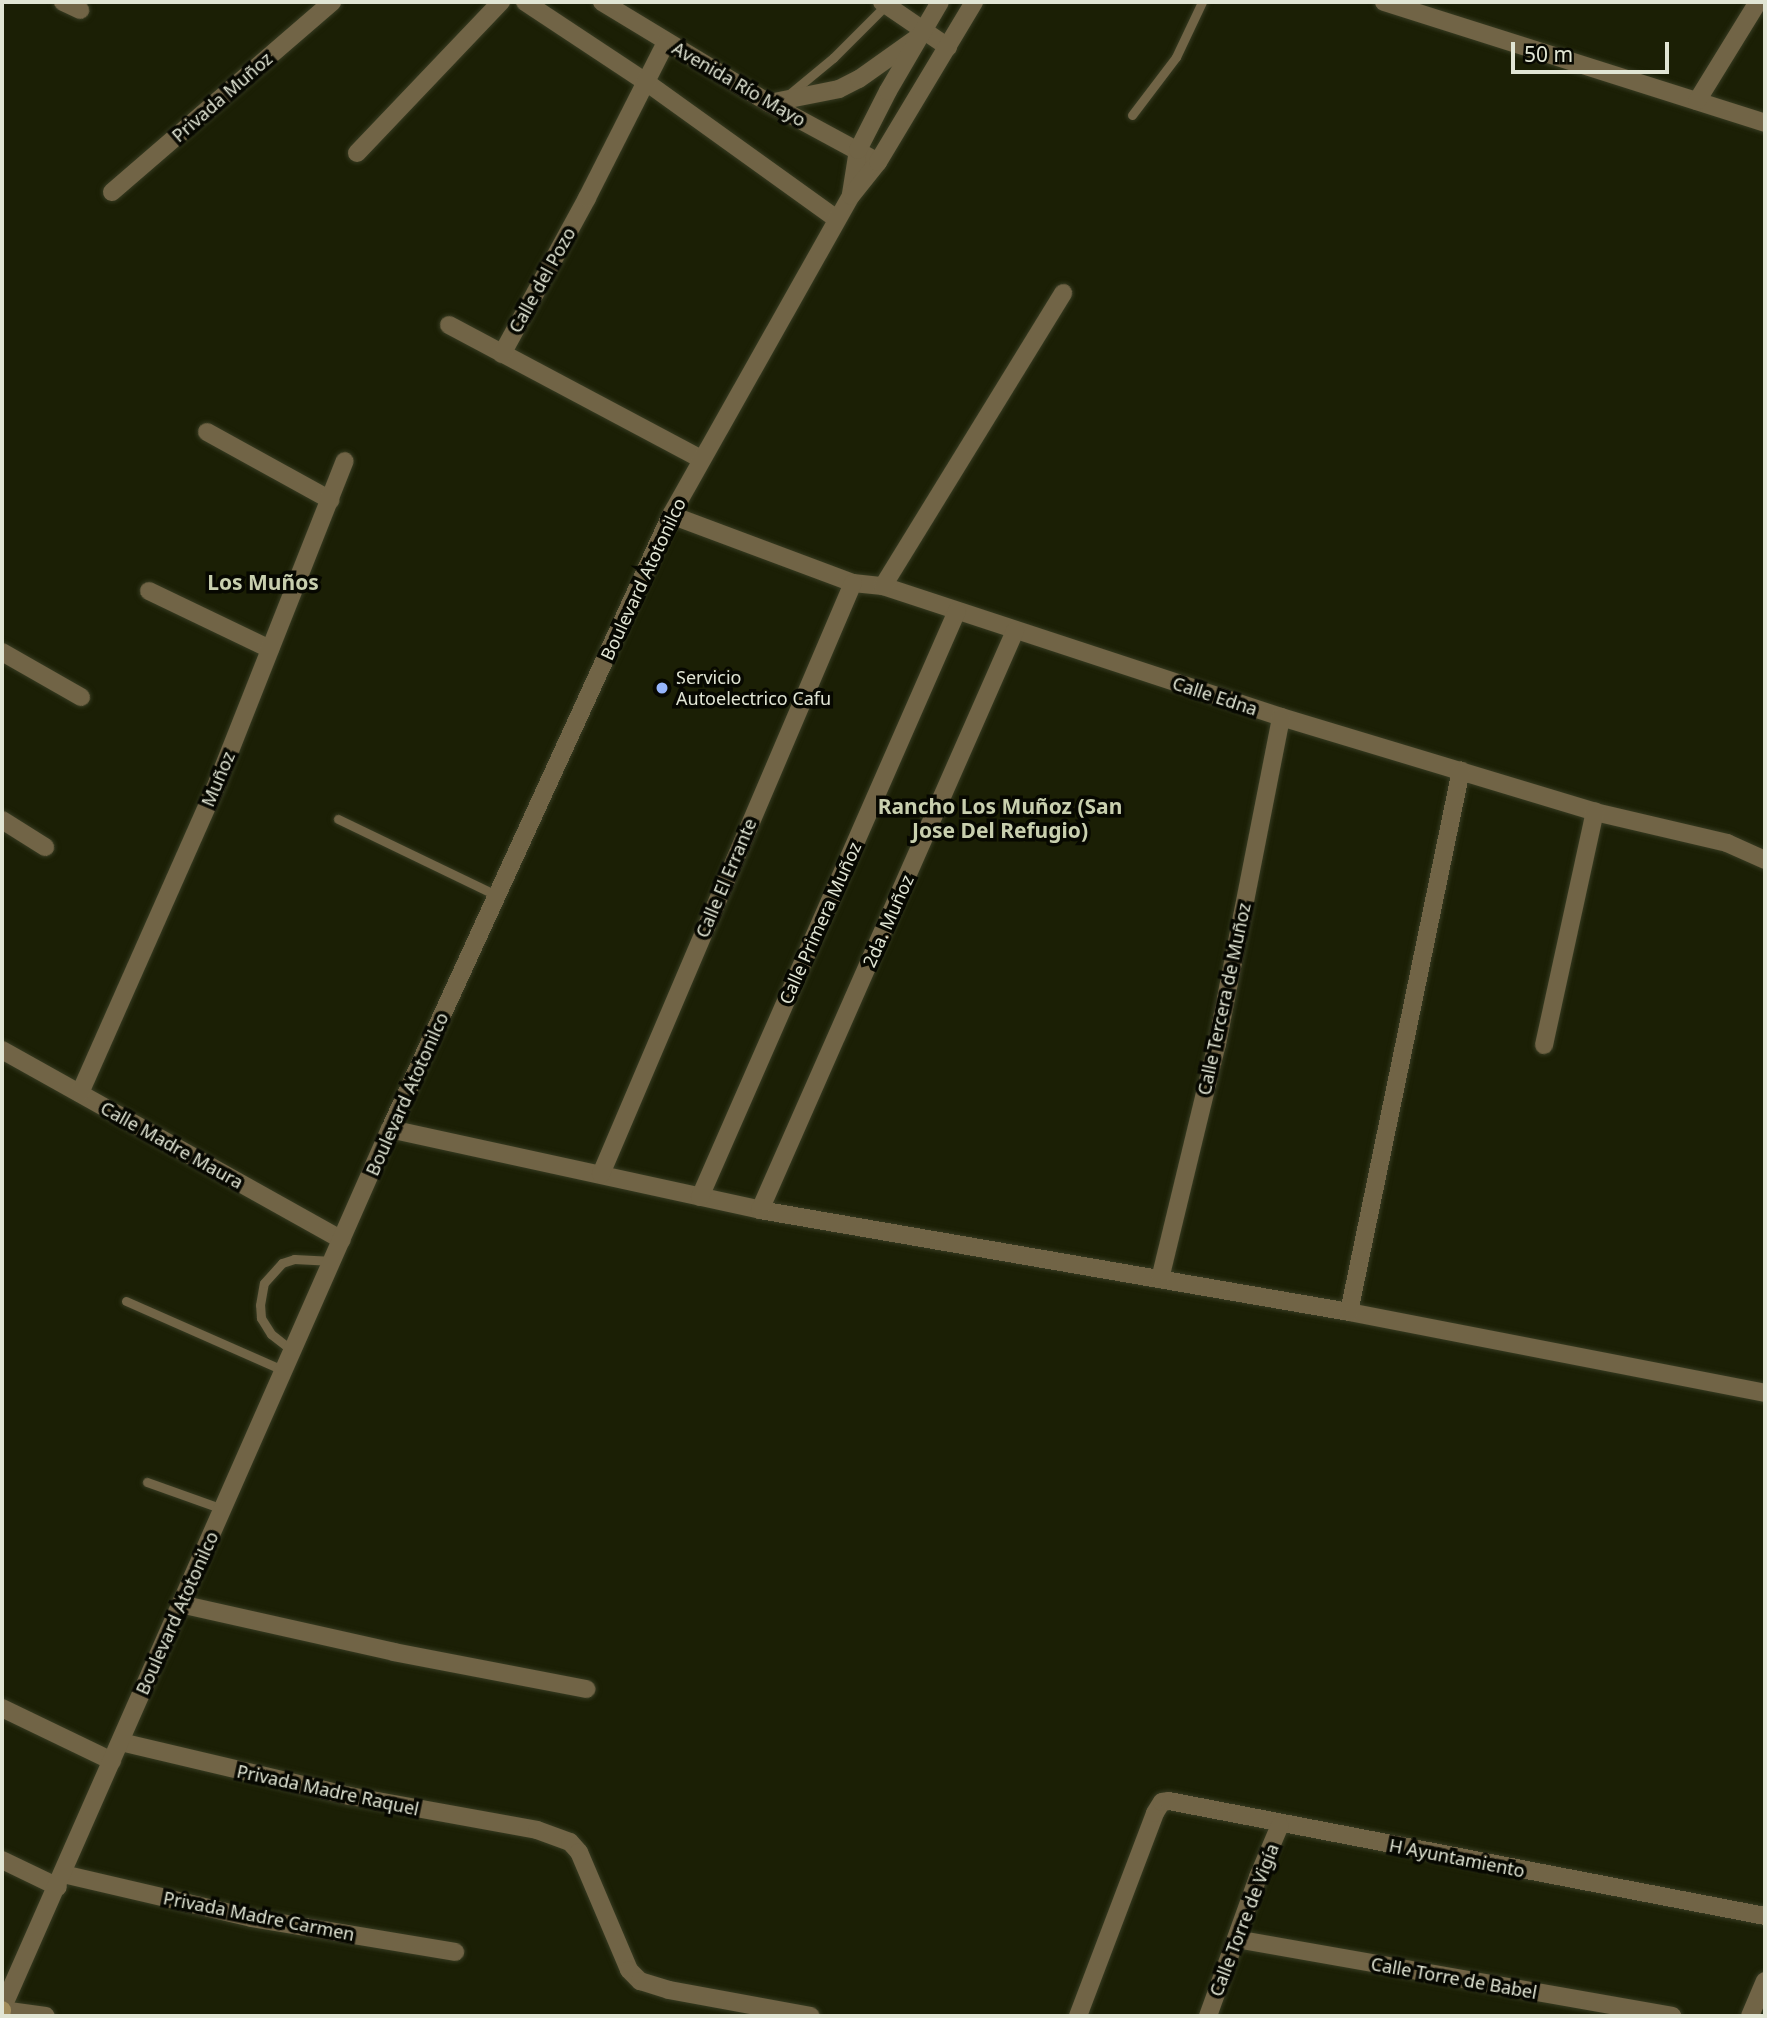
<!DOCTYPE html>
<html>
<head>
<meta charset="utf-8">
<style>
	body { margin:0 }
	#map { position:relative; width:1767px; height:2018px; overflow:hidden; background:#1b1f05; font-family:"Noto Sans",sans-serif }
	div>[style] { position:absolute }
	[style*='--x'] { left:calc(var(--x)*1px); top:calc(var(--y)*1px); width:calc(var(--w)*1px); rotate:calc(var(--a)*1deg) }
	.roads { filter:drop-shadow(0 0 2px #373b22) drop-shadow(0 0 2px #373b22) }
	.service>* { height:9px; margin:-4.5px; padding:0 4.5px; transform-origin:4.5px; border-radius:4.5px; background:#716446 }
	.minor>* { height:18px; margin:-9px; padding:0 9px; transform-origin:9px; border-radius:9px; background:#716446 }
	.tertiary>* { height:18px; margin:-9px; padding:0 9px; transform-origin:9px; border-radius:9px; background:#716446 }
	.secondary>* { height:18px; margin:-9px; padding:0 9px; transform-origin:9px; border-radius:9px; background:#a28d5c }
	.dots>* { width:19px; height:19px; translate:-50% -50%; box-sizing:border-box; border:4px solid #070801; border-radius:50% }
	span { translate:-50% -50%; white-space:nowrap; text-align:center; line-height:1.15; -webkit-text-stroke:7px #070801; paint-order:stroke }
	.street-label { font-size:18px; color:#e1e5d4 }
	.poi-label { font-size:18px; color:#e1e5d4 }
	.left { translate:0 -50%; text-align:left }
	.quarter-label { font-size:21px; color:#c8cfae; font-weight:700 }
	.frame { position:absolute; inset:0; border:4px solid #e1e5d4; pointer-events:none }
	.scale { position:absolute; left:1511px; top:42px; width:158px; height:32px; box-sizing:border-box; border:4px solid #e1e5d4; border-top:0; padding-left:9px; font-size:21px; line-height:24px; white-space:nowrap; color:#e1e5d4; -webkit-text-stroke:5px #070801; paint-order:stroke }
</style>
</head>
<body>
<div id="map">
	<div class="roads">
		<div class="service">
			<div style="--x:787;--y:96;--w:60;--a:-39.6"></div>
			<div style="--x:833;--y:58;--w:75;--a:-45"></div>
			<div style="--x:1132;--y:115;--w:73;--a:-52.8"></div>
			<div style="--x:1176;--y:57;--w:61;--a:-64.7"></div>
			<div style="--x:338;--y:819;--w:178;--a:25.7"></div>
			<div style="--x:126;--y:1301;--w:174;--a:23.8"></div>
			<div style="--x:294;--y:1352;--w:29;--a:-142"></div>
			<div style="--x:271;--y:1334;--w:19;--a:-122"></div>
			<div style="--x:261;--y:1318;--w:13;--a:-94"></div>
			<div style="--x:260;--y:1305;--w:22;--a:-80"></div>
			<div style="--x:264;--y:1283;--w:27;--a:-48"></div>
			<div style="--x:282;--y:1263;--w:13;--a:-18"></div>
			<div style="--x:294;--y:1259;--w:39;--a:3"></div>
			<div style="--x:147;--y:1482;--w:81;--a:19.6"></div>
		</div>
		<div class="minor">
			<div style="--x:63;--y:2;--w:19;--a:25"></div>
			<div style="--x:525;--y:2;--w:145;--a:33.5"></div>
			<div style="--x:646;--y:82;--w:235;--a:35.7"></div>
			<div style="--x:602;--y:2;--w:195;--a:31.2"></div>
			<div style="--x:769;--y:103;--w:124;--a:28.4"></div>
			<div style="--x:882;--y:2;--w:80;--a:34.3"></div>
			<div style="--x:1384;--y:2;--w:400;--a:17.6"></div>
			<div style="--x:1697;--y:101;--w:116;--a:-58.4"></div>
			<div style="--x:769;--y:103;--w:71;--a:-11.3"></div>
			<div style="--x:839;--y:89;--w:22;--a:-27"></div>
			<div style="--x:859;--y:79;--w:72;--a:-35.4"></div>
			<div style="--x:357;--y:153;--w:209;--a:-46.4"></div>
			<div style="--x:112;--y:192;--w:291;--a:-40.8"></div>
			<div style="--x:449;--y:325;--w:285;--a:28"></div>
			<div style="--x:502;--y:354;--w:178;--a:-61.4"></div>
			<div style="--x:587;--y:198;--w:175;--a:-63.1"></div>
			<div style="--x:207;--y:432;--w:141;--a:28.9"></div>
			<div style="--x:671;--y:515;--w:194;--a:20.5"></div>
			<div style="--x:853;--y:583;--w:30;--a:6"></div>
			<div style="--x:883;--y:586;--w:419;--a:18.2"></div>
			<div style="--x:1281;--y:717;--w:328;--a:16.8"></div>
			<div style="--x:1595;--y:812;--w:136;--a:13.2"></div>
			<div style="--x:1727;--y:843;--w:42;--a:24.1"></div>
			<div style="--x:883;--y:586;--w:344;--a:-58.4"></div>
			<div style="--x:149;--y:591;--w:134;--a:25.6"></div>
			<div style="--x:2;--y:652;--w:91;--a:29.7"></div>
			<div style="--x:2;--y:820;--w:51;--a:32.1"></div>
			<div style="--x:1544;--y:1045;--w:239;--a:-77.7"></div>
			<div style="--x:2;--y:1050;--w:389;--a:29.2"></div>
			<div style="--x:80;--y:1093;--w:341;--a:-66.1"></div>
			<div style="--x:218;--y:781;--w:344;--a:-68.4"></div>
			<div style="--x:390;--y:1129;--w:379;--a:12.3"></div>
			<div style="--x:760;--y:1210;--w:598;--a:9.82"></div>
			<div style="--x:1349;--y:1312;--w:424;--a:11"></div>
			<div style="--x:601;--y:1174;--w:642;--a:-66.91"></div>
			<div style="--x:700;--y:1197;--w:640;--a:-66.32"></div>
			<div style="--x:760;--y:1210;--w:633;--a:-66.23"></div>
			<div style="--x:1160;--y:1279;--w:242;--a:-76.4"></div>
			<div style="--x:1217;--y:1044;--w:333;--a:-78.9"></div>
			<div style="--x:1349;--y:1312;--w:553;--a:-78.32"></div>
			<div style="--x:180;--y:1604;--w:219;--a:12.6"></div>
			<div style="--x:394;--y:1652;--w:196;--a:10.9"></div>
			<div style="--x:2;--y:1708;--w:122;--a:25.7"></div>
			<div style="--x:121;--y:1742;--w:235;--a:13.3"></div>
			<div style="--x:350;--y:1796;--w:190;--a:10.3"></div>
			<div style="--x:537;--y:1830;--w:35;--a:20"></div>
			<div style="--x:570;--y:1842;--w:13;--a:48"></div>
			<div style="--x:579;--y:1852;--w:128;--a:67"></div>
			<div style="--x:629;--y:1970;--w:16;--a:45"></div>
			<div style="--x:640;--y:1981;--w:30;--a:17"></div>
			<div style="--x:669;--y:1990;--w:144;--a:10.4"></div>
			<div style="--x:2;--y:1860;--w:62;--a:25.7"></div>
			<div style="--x:63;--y:1874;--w:194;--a:13.1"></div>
			<div style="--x:252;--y:1918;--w:206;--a:9.5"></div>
			<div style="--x:1236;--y:1939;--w:443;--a:10"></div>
			<div style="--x:2;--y:2010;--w:44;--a:7.8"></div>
			<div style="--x:1078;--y:2016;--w:217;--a:-69.2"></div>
			<div style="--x:1155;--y:1813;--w:13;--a:-58"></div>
			<div style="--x:1162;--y:1802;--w:7;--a:-8"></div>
			<div style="--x:1169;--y:1801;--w:607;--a:10.92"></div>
			<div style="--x:1208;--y:2016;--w:148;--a:-70.2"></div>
			<div style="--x:1258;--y:1877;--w:56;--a:-67.1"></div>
			<div style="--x:1750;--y:2016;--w:38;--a:-67"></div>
		</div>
		<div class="tertiary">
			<div style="--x:851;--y:194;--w:45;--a:-81"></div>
			<div style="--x:858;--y:150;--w:66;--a:-63"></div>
			<div style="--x:888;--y:91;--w:103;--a:-59.7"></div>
			<div style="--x:2;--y:2009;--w:962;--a:-66.21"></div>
			<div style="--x:390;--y:1129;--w:675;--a:-65.41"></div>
			<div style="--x:671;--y:515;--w:366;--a:-60.6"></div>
			<div style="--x:851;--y:196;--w:43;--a:-51.5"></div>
			<div style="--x:878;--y:162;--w:187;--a:-59"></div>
		</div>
		<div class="secondary">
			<div style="--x:2;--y:2011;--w:1;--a:-90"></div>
		</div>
	</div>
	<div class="dots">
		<div style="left:662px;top:688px;background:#96b6fd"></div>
	</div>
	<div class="street-label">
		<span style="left:739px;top:84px;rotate:30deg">Avenida Río Mayo</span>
		<span style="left:222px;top:97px;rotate:-41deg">Privada Muñoz</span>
		<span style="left:542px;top:280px;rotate:-61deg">Calle del Pozo</span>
		<span style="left:643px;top:579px;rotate:-65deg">Boulevard Atotonilco</span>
		<span style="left:1215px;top:696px;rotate:18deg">Calle Edna</span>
		<span style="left:218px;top:779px;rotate:-67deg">Muñoz</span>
		<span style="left:726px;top:878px;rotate:-67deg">Calle El Errante</span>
		<span style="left:888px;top:921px;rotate:-66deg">2da. Muñoz</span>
		<span style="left:820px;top:923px;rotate:-66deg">Calle Primera Muñoz</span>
		<span style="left:1224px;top:999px;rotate:-78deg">Calle Tercera de Muñoz</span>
		<span style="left:407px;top:1094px;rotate:-66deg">Boulevard Atotonilco</span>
		<span style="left:172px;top:1145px;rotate:29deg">Calle Madre Maura</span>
		<span style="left:177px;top:1613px;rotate:-66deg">Boulevard Atotonilco</span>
		<span style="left:328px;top:1790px;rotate:12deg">Privada Madre Raquel</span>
		<span style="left:1457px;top:1858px;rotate:11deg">H Ayuntamiento</span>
		<span style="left:259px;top:1916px;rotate:11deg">Privada Madre Carmen</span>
		<span style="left:1244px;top:1920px;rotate:-69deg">Calle Torre de Vigía</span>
		<span style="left:1454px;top:1978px;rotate:10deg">Calle Torre de Babel</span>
	</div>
	<div class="poi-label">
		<span class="left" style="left:676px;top:688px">Servicio<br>Autoelectrico Cafu</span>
	</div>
	<div class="quarter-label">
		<span style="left:263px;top:582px">Los Muños</span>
		<span style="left:1000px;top:818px">Rancho Los Muñoz (San<br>Jose Del Refugio)</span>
	</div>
	<div class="frame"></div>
	<div class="scale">50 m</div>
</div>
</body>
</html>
